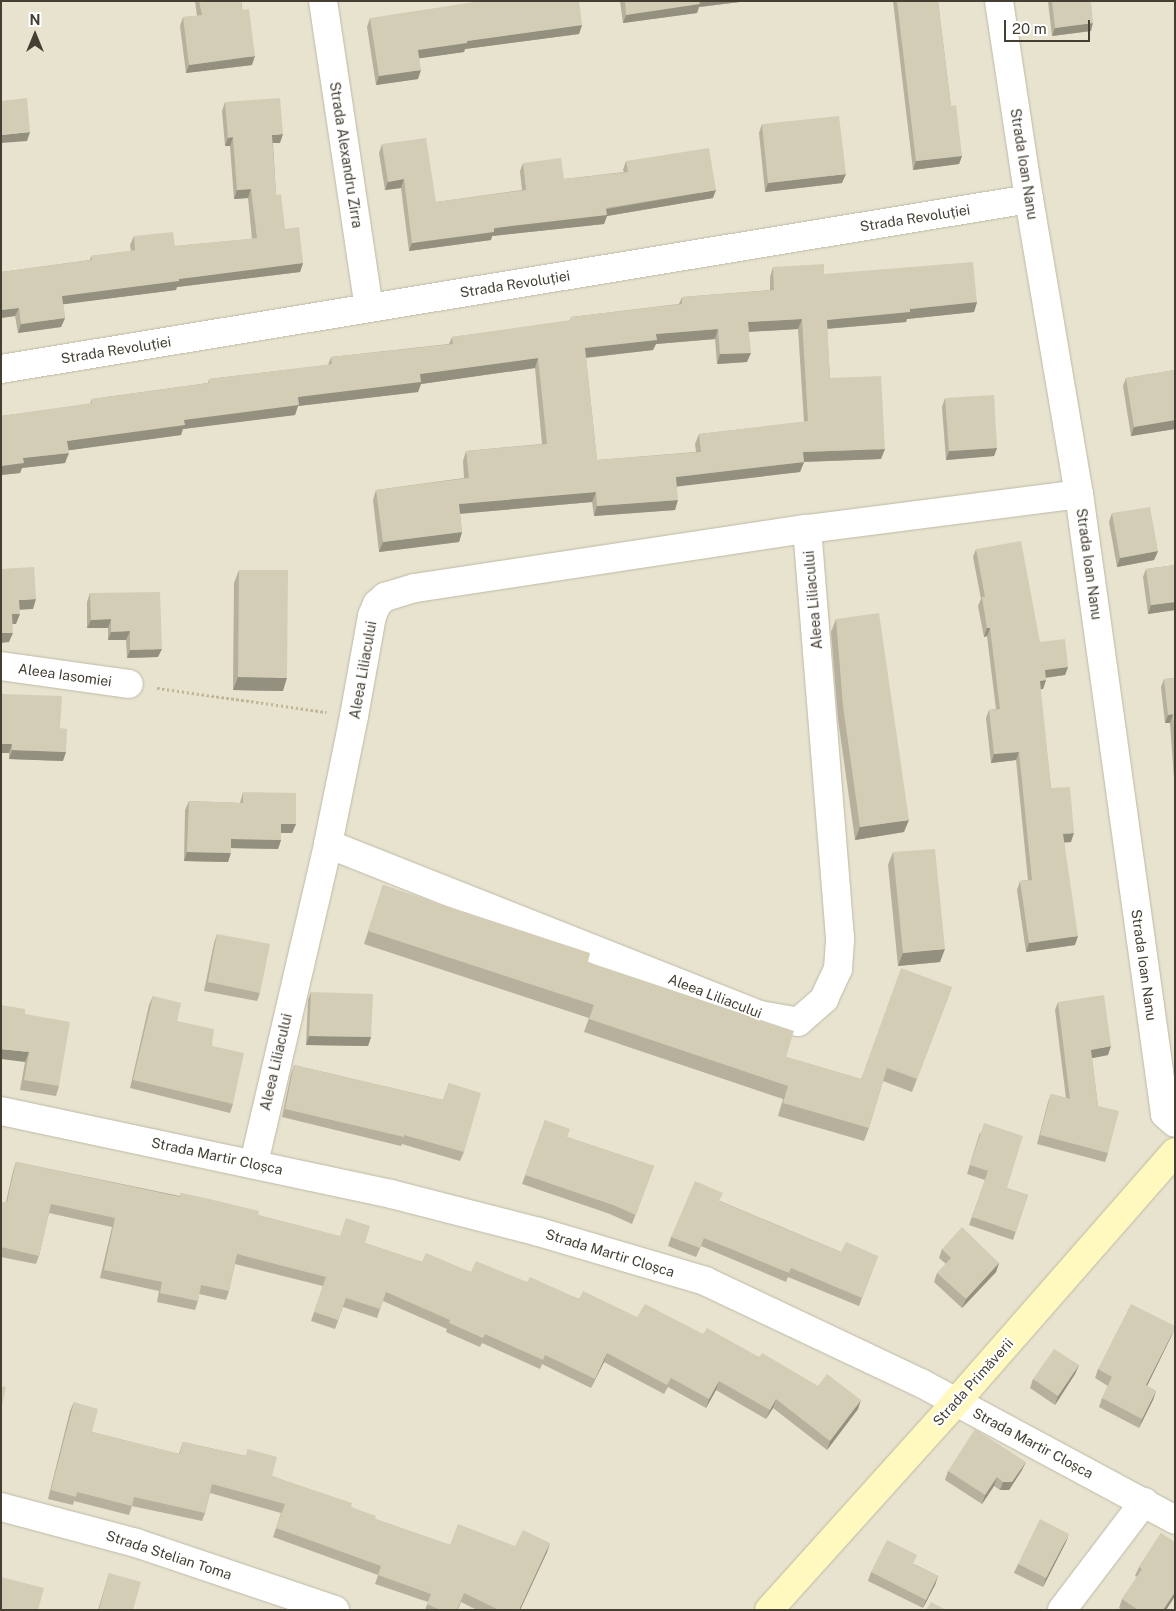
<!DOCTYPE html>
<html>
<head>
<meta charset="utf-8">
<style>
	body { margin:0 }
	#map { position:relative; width:1176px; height:1611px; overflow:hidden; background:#f2f0e1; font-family:"Public Sans",sans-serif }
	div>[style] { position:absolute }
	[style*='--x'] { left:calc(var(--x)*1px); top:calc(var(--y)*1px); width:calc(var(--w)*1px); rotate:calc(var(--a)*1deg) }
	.residential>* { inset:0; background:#e7e3cf }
	.path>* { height:3px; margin-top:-1.5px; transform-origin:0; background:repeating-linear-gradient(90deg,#c1b794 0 2.5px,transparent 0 5px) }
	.roads { filter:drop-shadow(0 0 1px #beb9a4) drop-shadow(0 0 1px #beb9a4) }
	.minor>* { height:28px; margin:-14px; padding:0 14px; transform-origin:14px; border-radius:14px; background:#fff }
	.secondary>* { height:28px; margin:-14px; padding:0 14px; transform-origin:14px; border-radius:14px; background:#fff9bf }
	.wall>* { inset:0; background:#b6b09d }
	.shaded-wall>* { inset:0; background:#94907f }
	.building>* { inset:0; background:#d4cdb6 }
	span { translate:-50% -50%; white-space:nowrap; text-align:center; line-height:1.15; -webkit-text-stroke:4px #fff; paint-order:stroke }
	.street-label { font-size:14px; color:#443f32 }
	.frame { position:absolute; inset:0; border:2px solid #443f32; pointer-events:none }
	.north { position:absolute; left:10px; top:10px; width:50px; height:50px; -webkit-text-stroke:4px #fff; paint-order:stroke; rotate:0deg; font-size:14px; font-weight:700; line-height:20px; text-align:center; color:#443f32 }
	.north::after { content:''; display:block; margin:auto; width:18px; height:22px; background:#443f32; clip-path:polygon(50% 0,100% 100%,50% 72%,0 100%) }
	.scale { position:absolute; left:1004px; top:20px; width:86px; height:22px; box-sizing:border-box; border:2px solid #443f32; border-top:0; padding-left:6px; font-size:15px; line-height:18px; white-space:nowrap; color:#443f32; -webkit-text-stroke:4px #fff; paint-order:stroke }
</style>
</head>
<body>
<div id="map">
	<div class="residential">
		<div style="clip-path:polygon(1px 1px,1175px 1px,1175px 1610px,1px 1610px)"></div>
	</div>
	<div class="path">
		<div style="--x:157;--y:688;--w:171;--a:8.1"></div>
	</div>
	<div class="roads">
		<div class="minor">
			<div style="--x:323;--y:1;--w:310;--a:81.5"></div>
			<div style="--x:999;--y:1;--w:200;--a:81.4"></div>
			<div style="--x:1029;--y:199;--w:299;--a:80.4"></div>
			<div style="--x:1079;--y:494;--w:626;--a:82.1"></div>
			<div style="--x:1165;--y:1114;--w:13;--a:42"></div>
			<div style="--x:1;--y:369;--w:1042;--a:-9.39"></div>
			<div style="--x:1;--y:666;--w:129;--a:8"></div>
			<div style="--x:328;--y:844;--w:465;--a:21.6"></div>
			<div style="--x:760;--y:1015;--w:39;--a:10"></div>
			<div style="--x:798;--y:1022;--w:35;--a:-41"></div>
			<div style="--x:824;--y:999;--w:33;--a:-65"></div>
			<div style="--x:838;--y:969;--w:31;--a:-86"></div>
			<div style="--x:840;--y:938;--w:410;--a:-94.6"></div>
			<div style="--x:1;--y:1111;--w:399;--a:12"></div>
			<div style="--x:391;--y:1194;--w:153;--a:14.4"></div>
			<div style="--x:539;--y:1232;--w:173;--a:16.4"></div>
			<div style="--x:705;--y:1281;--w:239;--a:25.3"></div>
			<div style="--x:921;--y:1383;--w:289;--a:28.3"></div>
			<div style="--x:254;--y:1163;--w:327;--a:-76.9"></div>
			<div style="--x:328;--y:844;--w:131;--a:-78.5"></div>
			<div style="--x:354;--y:716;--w:102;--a:-79.8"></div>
			<div style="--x:372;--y:616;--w:13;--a:-67"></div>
			<div style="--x:377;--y:604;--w:11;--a:-41"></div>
			<div style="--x:385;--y:597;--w:31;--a:-17"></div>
			<div style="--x:415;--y:588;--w:396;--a:-8.6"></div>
			<div style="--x:807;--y:529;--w:274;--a:-7.3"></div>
			<div style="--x:1;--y:1507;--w:140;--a:14.9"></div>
			<div style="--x:136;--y:1543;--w:210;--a:18.6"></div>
			<div style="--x:1062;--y:1610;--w:136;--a:-52.8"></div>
		</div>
		<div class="secondary">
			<div style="--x:769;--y:1610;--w:280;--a:-48"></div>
			<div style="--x:956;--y:1402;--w:332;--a:-48.8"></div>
		</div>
	</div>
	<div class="wall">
		<div style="clip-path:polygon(195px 1px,241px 1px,252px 65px,186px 73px,180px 26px,183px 17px,197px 16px)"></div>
		<div style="clip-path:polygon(620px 1px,748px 1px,699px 7px,697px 13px,623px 23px)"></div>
		<div style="clip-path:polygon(893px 1px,938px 1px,951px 106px,962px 156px,959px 164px,913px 170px)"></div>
		<div style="clip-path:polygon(1048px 1px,1091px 1px,1091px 31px,1052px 36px)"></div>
		<div style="clip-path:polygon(370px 18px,582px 25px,579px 34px,465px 49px,464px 52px,419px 58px,418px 79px,376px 85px,367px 27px)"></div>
		<div style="clip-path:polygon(225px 102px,280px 143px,273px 143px,276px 195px,285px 229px,303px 263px,300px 272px,177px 287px,176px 290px,63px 304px,65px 318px,61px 327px,18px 333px,15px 316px,1px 318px,1px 272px,90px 260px,91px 256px,131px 251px,130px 245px,134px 236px,175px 246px,252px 239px,248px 198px,234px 199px,230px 146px,225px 146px,222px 111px)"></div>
		<div style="clip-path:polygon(762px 124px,842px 183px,765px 192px,759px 133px)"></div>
		<div style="clip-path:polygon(382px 144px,436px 202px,522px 190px,520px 171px,523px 163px,564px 179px,624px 172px,623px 170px,626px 161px,713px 198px,607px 216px,604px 224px,492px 236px,491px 240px,409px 251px,401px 188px,385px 190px,379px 153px)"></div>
		<div style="clip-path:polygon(evenodd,773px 267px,824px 274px,977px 302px,974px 312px,907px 319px,906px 322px,827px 329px,830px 378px,881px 459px,804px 462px,800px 472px,677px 486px,675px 510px,594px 516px,592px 502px,460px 514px,462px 532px,459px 542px,379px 552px,373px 500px,376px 490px,464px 478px,463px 461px,466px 451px,542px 444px,535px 368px,421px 384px,418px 392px,298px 406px,295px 415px,183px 429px,181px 435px,68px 450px,65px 463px,22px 468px,20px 473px,1px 475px,1px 416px,90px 404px,92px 399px,208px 383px,209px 379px,328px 365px,331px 357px,449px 344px,452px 337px,570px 321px,571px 317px,679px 304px,682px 297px,770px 290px,770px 277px,773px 267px,798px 329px,804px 422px,699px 434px,695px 444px,696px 452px,597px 460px,586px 358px,653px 350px,656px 344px,715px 339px,717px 364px,747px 362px,749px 332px,798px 329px)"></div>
		<div style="clip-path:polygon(1175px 370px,1175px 429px,1131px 436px,1123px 386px,1126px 378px)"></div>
		<div style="clip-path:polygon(945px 398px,997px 448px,994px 456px,946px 460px,942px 407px)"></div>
		<div style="clip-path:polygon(1112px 513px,1158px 551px,1154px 560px,1117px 567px,1109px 522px)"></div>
		<div style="clip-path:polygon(976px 549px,1040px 642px,1068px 667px,1065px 675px,1046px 678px,1046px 680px,1043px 689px,1040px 689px,1051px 788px,1071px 842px,1064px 842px,1075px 945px,1026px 952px,1017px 890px,1020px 881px,1028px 880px,1016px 760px,991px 763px,986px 718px,989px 710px,996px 709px,987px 636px,984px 637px,978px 606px,981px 599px,973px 557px)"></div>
		<div style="clip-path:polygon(1175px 565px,1175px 610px,1148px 614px,1143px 577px,1146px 569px)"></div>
		<div style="clip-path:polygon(239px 570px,283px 691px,233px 690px,234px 583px)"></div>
		<div style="clip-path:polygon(90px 593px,158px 657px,127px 658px,126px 640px,108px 640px,108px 628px,87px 628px,87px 602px)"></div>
		<div style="clip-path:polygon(836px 619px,904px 832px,855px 840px,838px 719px,831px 632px)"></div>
		<div style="clip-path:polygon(1175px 678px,1175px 779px,1174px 779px,1170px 723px,1165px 723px,1161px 687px,1164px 679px)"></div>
		<div style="clip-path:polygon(1px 694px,60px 728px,63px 761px,9px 759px,9px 753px,1px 753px)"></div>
		<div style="clip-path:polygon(243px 792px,296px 824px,292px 833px,281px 833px,281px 840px,278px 849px,231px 848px,228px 862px,184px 861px,185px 810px,189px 801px,240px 803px)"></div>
		<div style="clip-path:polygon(893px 852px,940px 962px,898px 966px,888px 865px)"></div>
		<div style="clip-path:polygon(383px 885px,588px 962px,786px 1057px,861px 1079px,952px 987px,912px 1092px,883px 1081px,869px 1128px,864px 1141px,778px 1116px,783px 1099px,584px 1032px,589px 1018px,364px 944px)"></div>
		<div style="clip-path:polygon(217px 934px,260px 993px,257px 1001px,204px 991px,214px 943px)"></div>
		<div style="clip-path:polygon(311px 992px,371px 1037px,368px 1046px,306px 1045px,308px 1000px)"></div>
		<div style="clip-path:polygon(153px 996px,177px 1021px,212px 1046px,233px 1104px,230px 1113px,130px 1088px,149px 1005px)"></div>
		<div style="clip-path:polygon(1058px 1002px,1108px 1055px,1092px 1058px,1098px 1106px,1108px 1153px,1105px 1162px,1037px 1144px,1048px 1102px,1051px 1094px,1066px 1098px,1055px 1010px)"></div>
		<div style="clip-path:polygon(25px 1014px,59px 1086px,56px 1096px,20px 1090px,25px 1062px)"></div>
		<div style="clip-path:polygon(294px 1065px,443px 1100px,449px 1083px,464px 1152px,460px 1161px,402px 1144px,401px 1146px,282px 1117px,291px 1074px)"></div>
		<div style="clip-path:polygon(545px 1120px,567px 1137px,654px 1166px,632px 1224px,610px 1214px,522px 1184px)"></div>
		<div style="clip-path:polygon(980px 1132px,1007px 1188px,1028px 1195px,1013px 1240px,969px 1225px,985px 1180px,967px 1174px)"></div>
		<div style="clip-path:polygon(16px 1162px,180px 1196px,181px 1193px,258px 1215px,365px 1243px,422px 1262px,471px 1272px,527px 1282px,637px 1317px,703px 1334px,759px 1357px,858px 1409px,827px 1450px,773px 1408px,766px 1419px,716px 1390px,706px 1408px,668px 1387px,664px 1394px,604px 1362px,591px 1388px,542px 1364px,540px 1369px,482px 1343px,480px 1347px,446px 1332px,447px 1329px,383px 1301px,377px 1318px,343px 1307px,335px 1329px,311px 1321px,323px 1286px,235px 1264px,229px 1291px,226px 1300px,199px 1294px,198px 1301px,195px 1310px,157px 1302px,159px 1291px,100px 1278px,112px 1227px,49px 1213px,39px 1256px,36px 1264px,1px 1257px,1px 1202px,6px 1202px,13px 1171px)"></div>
		<div style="clip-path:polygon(720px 1201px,841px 1252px,878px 1256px,859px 1306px,788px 1277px,786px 1282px,701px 1246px,696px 1257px,668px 1246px,671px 1237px)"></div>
		<div style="clip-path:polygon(942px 1249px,999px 1263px,996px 1272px,962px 1308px,934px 1282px,937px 1273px,946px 1264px,939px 1258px)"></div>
		<div style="clip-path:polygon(1172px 1335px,1147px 1386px,1156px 1391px,1153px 1400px,1139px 1428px,1099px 1407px,1102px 1398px,1108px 1386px,1095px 1378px,1098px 1369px)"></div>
		<div style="clip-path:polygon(1079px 1365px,1075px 1374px,1055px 1405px,1030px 1388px,1033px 1379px)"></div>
		<div style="clip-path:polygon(74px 1402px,92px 1432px,179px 1454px,183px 1442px,246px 1456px,248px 1449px,272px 1476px,351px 1507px,375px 1519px,450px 1545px,515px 1546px,550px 1543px,547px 1552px,520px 1610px,477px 1610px,461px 1602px,458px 1610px,425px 1610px,428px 1602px,375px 1584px,378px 1575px,273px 1537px,281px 1513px,210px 1493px,205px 1513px,202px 1521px,132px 1506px,129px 1515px,74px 1501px,73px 1505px,48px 1499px,70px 1411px)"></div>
		<div style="clip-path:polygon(1022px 1470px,1009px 1490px,1000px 1490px,994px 1486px,982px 1504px,945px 1480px,948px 1471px)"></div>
		<div style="clip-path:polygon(1161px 1533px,1175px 1596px,1166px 1610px,1122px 1610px,1119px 1608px,1122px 1599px,1137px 1577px,1135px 1576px,1139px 1567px)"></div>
		<div style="clip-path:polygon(1066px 1542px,1043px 1587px,1014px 1573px,1018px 1564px)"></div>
		<div style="clip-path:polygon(914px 1564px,938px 1576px,935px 1585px,923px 1608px,868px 1581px,871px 1572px)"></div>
		<div style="clip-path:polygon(109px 1573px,133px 1610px,98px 1610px)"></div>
	</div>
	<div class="shaded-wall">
		<div style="clip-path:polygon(698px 1px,748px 1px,699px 7px,697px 13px,623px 23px,626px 15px)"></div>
		<div style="clip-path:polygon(1093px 23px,1091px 31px,1052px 36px,1055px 28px)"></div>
		<div style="clip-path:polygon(582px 25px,579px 34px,465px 49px,464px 52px,415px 59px,418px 50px,467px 41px)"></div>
		<div style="clip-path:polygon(255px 56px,252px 65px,186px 73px,189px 65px)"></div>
		<div style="clip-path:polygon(421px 70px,418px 79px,376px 85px,379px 76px)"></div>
		<div style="clip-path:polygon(30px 132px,27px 141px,1px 143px,1px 135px)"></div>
		<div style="clip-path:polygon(283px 134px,280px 143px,269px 143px,272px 135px)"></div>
		<div style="clip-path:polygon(233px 137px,230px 146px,225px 146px,228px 138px)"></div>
		<div style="clip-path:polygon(962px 156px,959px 164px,913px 170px,916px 161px)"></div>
		<div style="clip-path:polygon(846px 174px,842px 183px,765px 192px,768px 183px)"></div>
		<div style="clip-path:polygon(404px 179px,401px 188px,385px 190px,388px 182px)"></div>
		<div style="clip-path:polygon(251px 189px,248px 198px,234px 199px,237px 190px)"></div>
		<div style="clip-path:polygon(716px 190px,713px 198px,607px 216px,604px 224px,492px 236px,491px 240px,409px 251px,412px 243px)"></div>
		<div style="clip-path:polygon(303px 263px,300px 272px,177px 287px,176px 290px,58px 305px,62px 296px,179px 279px)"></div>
		<div style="clip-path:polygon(977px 302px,974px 312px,907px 319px,906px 322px,823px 329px,827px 320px,910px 309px)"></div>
		<div style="clip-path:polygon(19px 308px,15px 316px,1px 318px,1px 310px)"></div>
		<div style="clip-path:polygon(65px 318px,61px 327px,18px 333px,21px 324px)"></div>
		<div style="clip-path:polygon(802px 319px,798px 329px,745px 332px,748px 322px)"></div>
		<div style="clip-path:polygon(718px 329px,715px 339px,656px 344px,653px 350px,582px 358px,585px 348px,656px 334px)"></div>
		<div style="clip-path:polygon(751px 353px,747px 362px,717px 364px,720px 354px)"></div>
		<div style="clip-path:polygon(538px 358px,535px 368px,421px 384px,418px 392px,298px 406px,295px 415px,183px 429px,181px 435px,64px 451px,67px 441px,184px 420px,298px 397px,420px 374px)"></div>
		<div style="clip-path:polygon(1175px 420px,1175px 429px,1131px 436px,1134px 427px)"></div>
		<div style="clip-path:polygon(997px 448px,994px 456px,946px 460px,949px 451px)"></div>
		<div style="clip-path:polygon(885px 449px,881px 459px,799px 462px,803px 452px)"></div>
		<div style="clip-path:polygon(69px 453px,65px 463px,22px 468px,20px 473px,1px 475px,1px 466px,23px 458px)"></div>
		<div style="clip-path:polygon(804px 462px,800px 472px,673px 487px,676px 477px)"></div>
		<div style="clip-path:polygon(596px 492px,592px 502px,456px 514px,459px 504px)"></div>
		<div style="clip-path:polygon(678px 500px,675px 510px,594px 516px,597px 506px)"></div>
		<div style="clip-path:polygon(462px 532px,459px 542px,379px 552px,383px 542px)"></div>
		<div style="clip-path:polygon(1158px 551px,1154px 560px,1117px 567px,1120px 558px)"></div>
		<div style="clip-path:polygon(36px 599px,33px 609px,15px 610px,19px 600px)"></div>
		<div style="clip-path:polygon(1175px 602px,1175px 610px,1148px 614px,1151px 605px)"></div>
		<div style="clip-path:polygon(12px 614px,20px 614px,16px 624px,8px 624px)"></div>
		<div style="clip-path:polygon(111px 619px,108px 628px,87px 628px,91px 620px)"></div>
		<div style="clip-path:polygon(987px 628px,990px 628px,987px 636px,984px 637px)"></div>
		<div style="clip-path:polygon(130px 631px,126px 640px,108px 640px,111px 632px)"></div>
		<div style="clip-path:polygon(1px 633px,13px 633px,9px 642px,1px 643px)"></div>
		<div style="clip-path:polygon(162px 649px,158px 657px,127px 658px,130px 650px)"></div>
		<div style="clip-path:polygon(1068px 667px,1065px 675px,1042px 678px,1045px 670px)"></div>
		<div style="clip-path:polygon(238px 677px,287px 678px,283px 691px,233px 690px)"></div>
		<div style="clip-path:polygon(1046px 680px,1043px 689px,1037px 690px,1040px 681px)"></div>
		<div style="clip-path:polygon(1173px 714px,1170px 723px,1165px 723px,1168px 715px)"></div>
		<div style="clip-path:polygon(1px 744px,12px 744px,9px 753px,1px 753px)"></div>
		<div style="clip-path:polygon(12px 750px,66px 752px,63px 761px,9px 759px)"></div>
		<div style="clip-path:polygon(1019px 752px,1016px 760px,991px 763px,994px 754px)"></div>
		<div style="clip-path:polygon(909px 820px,904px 832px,855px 840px,860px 827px)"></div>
		<div style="clip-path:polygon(281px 824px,296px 824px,292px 833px,278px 833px)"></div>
		<div style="clip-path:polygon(1074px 833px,1071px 842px,1060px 843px,1063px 834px)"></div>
		<div style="clip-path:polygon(231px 839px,281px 840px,278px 849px,228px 848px)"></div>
		<div style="clip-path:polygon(187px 852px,231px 853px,228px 862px,184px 861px)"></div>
		<div style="clip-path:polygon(1078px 936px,1075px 945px,1026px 952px,1029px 943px)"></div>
		<div style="clip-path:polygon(945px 949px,940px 962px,898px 966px,903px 953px)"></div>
		<div style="clip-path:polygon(309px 1036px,371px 1037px,368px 1046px,306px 1045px)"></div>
		<div style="clip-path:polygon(1111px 1046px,1108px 1055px,1088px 1059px,1091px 1050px)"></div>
		<div style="clip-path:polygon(1px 1049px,29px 1052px,25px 1062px,1px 1059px)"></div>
		<div style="clip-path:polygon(999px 1263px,996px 1272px,962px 1308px,966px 1299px)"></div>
		<div style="clip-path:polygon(1175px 1328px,1172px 1335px,1143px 1394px,1146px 1385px)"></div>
		<div style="clip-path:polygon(607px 1353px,604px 1362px,591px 1388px,595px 1379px)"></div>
		<div style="clip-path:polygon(1079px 1365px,1075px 1374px,1055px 1405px,1058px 1396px)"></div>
		<div style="clip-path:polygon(719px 1381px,716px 1390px,706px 1408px,709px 1399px)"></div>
		<div style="clip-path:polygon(1156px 1391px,1153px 1400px,1139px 1428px,1142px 1419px)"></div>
		<div style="clip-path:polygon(776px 1399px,773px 1408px,766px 1419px,770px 1410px)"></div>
		<div style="clip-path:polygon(861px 1400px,858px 1409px,827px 1450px,830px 1441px)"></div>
		<div style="clip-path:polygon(1026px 1462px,1022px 1470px,1009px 1490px,1000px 1490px,1003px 1482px)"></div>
		<div style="clip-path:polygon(997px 1477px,994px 1486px,982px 1504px,985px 1495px)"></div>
		<div style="clip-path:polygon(1069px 1534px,1066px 1542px,1043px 1587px,1046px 1578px)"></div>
		<div style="clip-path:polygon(550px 1543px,547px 1552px,520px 1610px,519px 1610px)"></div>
		<div style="clip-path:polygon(938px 1576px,935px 1585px,923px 1608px,926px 1600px)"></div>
		<div style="clip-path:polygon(1175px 1592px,1175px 1596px,1166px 1610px,1163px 1610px)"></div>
	</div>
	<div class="building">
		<div style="clip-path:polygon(199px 1px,241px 1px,242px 10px,249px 9px,255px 56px,189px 65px,183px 17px,202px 15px)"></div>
		<div style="clip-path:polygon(481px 1px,579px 1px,582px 25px,467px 41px,467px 43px,418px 50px,421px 70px,379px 76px,370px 18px)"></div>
		<div style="clip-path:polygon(625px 1px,699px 1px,700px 4px,626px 15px)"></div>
		<div style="clip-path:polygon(897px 1px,938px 1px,951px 106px,956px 105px,962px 156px,916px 161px)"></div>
		<div style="clip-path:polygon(1052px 1px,1091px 1px,1093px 23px,1055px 28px)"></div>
		<div style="clip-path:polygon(27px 98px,30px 132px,1px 135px,1px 101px)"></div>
		<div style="clip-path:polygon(280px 98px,283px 134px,272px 135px,276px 195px,281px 194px,285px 229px,299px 227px,303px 263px,179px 279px,179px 281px,62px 296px,65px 318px,21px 324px,19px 308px,1px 310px,1px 272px,92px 260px,91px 256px,135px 250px,134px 236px,173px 232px,175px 246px,257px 238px,251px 189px,237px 190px,233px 137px,228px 138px,225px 102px)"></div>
		<div style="clip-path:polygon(839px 116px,846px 174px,768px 183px,762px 124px)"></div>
		<div style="clip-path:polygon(426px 138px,436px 202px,526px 190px,523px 163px,561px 158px,564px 179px,628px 172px,626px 161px,709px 148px,716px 190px,606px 208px,607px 215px,494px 228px,494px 232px,412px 243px,404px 179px,388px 182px,382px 144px)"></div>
		<div style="clip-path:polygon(evenodd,973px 262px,977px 302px,910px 309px,910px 312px,827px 320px,830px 378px,881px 376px,885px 449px,803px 452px,804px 462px,676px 477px,678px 500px,597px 506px,596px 492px,459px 504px,462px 532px,383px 542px,376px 490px,469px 478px,466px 451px,547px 444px,538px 358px,420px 374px,421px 382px,298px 397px,299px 405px,184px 420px,185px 425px,67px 441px,69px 453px,23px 458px,24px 463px,1px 466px,1px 416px,92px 403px,92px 399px,209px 383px,209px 379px,332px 364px,331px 357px,453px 344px,452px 337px,571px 320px,571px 317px,682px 304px,682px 297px,774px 290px,773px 267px,824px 264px,824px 274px,973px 262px,802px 319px,808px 421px,699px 434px,701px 452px,597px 460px,585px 348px,657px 340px,656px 334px,718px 329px,720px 354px,751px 353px,748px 322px,802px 319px)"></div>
		<div style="clip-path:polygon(1175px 370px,1175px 420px,1134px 427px,1126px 378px)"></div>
		<div style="clip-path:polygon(994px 395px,997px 448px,949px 451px,945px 398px)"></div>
		<div style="clip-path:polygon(1150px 507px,1158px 551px,1120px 558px,1112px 513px)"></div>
		<div style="clip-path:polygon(1021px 541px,1040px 642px,1065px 639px,1068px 667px,1045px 670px,1046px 680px,1040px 681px,1051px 788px,1070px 787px,1074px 833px,1063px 834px,1078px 936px,1029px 943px,1020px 881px,1032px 880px,1019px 752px,994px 754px,989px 710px,1000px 709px,990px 628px,987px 628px,982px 597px,985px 597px,976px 549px)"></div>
		<div style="clip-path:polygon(1175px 565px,1175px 602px,1151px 605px,1146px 569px)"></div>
		<div style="clip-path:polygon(34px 567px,36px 599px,19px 600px,20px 614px,12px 614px,13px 633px,1px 633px,1px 569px)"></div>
		<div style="clip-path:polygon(239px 570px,288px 570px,287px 678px,238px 677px)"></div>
		<div style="clip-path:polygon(160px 592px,162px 649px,130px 650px,130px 631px,111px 632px,111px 619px,91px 620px,90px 593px)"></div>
		<div style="clip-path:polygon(879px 613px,909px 820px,860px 827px,843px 706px,836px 619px)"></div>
		<div style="clip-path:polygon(1175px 678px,1175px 740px,1173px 714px,1168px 715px,1164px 679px)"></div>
		<div style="clip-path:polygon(1px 694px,62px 696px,60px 728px,67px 729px,66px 752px,12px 750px,12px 744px,1px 744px)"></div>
		<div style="clip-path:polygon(243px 792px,296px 793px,296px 824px,281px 824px,281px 840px,231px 839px,231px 853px,187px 852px,189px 801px,243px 803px)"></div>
		<div style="clip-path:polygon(935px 849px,945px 949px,903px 953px,893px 852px)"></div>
		<div style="clip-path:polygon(383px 885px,590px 953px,588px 962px,794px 1031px,786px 1057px,861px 1079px,901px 968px,952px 987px,917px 1079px,887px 1068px,869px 1128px,783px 1103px,788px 1086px,589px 1019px,594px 1005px,368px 931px)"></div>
		<div style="clip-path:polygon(217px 934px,270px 944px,260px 993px,208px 982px)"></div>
		<div style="clip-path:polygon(311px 992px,373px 994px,371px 1037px,309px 1036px)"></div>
		<div style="clip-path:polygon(1104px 995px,1111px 1046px,1091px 1050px,1098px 1106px,1119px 1111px,1108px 1153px,1040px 1135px,1051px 1094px,1070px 1099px,1058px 1002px)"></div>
		<div style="clip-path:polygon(153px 996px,181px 1003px,177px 1021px,214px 1029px,212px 1046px,244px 1053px,233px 1104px,133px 1080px)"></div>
		<div style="clip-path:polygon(1px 1005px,25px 1009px,25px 1014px,70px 1022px,59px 1086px,24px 1080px,29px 1052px,1px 1049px)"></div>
		<div style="clip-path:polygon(294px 1065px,443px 1100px,449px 1083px,481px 1093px,464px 1152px,404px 1135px,404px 1137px,285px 1109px)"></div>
		<div style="clip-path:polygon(545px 1120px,570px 1129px,567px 1137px,654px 1166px,636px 1215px,613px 1205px,525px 1175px)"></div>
		<div style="clip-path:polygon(984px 1123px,1023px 1136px,1007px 1188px,1028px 1195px,1016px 1232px,972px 1217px,988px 1171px,970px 1165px)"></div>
		<div style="clip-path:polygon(16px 1162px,180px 1197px,181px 1193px,205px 1198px,259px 1211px,258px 1215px,340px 1236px,346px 1218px,370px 1226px,365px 1243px,422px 1262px,426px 1253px,471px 1272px,476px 1261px,527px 1282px,530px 1277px,579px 1299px,583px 1291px,637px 1317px,645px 1304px,703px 1334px,707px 1328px,759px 1357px,762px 1353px,818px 1386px,827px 1374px,861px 1400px,830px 1441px,776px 1399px,770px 1410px,719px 1381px,709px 1399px,671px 1378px,667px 1385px,607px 1353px,595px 1379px,545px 1355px,543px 1360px,485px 1334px,483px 1338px,449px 1323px,450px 1320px,386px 1292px,380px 1309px,346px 1298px,338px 1320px,314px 1312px,326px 1277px,237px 1254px,229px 1291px,201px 1285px,198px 1301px,160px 1293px,162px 1282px,104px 1270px,115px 1218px,51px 1204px,39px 1256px,1px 1247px,1px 1202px,7px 1202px)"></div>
		<div style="clip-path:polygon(695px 1181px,723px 1193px,719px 1201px,841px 1252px,846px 1242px,878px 1256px,862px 1298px,791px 1268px,789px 1273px,704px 1238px,700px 1248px,671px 1237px)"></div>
		<div style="clip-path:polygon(962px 1227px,999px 1263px,966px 1299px,937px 1273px,951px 1258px,942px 1249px)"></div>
		<div style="clip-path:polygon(1131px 1304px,1175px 1326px,1175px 1328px,1146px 1385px,1156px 1391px,1142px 1419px,1102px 1398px,1112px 1377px,1098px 1369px)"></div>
		<div style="clip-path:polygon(1054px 1349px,1079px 1365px,1058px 1396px,1033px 1379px)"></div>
		<div style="clip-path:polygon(1px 1386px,6px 1387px,2px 1406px,1px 1406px)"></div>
		<div style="clip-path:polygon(74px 1402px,98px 1409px,92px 1432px,180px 1454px,183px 1442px,246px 1456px,248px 1449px,277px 1457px,272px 1476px,352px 1503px,351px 1507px,376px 1516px,375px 1519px,450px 1545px,458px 1524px,515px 1546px,523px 1530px,550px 1543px,519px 1610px,499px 1610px,464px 1593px,457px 1610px,440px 1610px,427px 1604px,431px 1594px,378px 1575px,381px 1566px,276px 1528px,285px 1504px,212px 1484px,205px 1513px,134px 1497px,132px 1506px,77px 1492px,76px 1497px,51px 1490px)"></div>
		<div style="clip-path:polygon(975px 1429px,1026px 1462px,1012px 1482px,1003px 1482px,997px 1477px,985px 1495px,948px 1471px)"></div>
		<div style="clip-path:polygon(1040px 1519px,1069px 1534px,1046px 1578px,1018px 1564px)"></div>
		<div style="clip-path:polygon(1161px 1533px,1175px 1542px,1175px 1592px,1163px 1610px,1138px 1610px,1122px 1599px,1142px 1569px,1139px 1567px)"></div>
		<div style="clip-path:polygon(887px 1540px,917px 1555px,913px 1564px,938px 1576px,926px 1600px,871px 1572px)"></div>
		<div style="clip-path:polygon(109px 1573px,141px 1582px,133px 1610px,99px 1610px)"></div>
		<div style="clip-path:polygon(1px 1577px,44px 1588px,38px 1610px,1px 1610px)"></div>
		<div style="clip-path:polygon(931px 1602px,946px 1610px,926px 1610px)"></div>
	</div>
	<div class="street-label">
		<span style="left:346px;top:155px;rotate:81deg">Strada Alexandru Zirra</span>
		<span style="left:1024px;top:164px;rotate:81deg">Strada Ioan Nanu</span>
		<span style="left:915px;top:218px;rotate:-9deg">Strada Revoluției</span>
		<span style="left:515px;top:284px;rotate:-9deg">Strada Revoluției</span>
		<span style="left:116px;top:350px;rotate:-9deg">Strada Revoluției</span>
		<span style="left:1089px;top:564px;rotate:82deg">Strada Ioan Nanu</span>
		<span style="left:813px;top:600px;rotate:-95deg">Aleea Liliacului</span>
		<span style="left:363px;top:670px;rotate:-80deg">Aleea Liliacului</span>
		<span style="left:65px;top:675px;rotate:8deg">Aleea Iasomiei</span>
		<span style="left:1144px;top:965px;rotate:82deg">Strada Ioan Nanu</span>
		<span style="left:715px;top:996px;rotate:21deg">Aleea Liliacului</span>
		<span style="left:276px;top:1062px;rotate:-77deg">Aleea Liliacului</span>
		<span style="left:217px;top:1156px;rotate:12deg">Strada Martir Cloșca</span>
		<span style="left:610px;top:1253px;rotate:17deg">Strada Martir Cloșca</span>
		<span style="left:973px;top:1382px;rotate:-48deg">Strada Primăverii</span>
		<span style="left:1033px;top:1443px;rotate:28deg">Strada Martir Cloșca</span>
		<span style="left:169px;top:1555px;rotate:18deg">Strada Stelian Toma</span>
	</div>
	<div class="frame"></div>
	<div class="north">N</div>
	<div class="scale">20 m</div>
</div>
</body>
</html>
